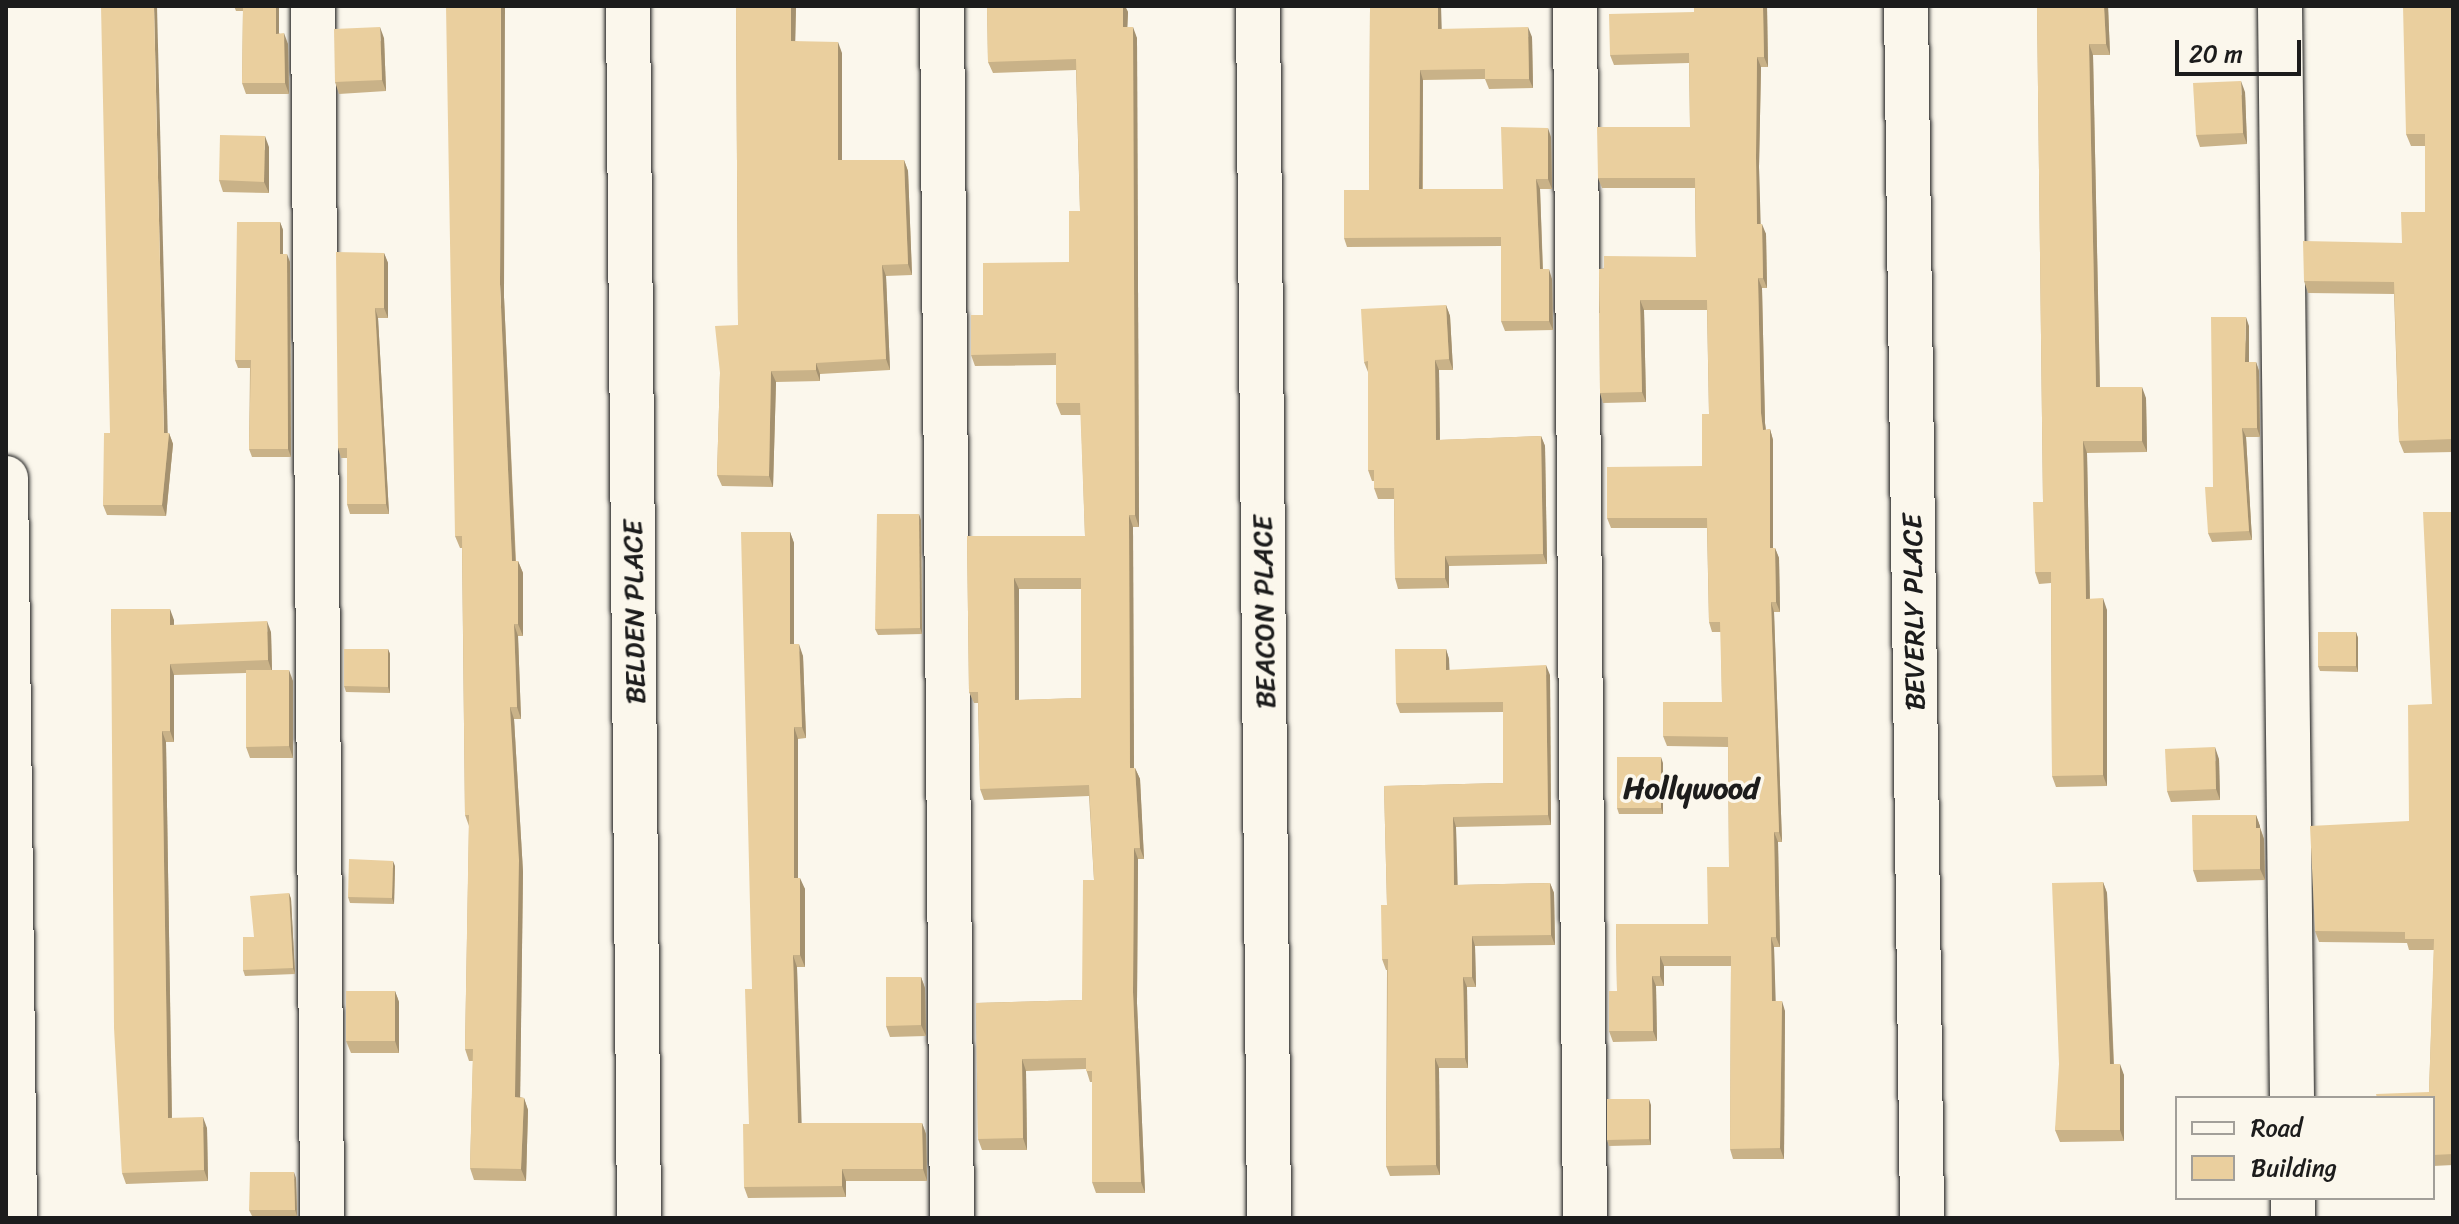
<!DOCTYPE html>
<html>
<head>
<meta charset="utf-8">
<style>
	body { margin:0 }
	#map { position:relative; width:2459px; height:1224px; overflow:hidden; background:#fbf7ec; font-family:Sriracha,sans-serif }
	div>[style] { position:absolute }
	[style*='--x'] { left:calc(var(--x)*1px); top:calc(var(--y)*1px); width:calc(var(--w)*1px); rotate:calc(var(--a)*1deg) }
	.roads { filter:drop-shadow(0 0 2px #1c1c1c) drop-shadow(0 0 2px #1c1c1c) }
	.minor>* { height:44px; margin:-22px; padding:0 22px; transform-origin:22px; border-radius:22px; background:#fbf7ec }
	.wall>* { inset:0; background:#c9b288 }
	.shaded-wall>* { inset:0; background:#a4916f }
	.building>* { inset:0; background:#eacf9e }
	span { translate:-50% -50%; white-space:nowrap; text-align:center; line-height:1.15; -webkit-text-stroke:7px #fbf7ec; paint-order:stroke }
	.street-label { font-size:28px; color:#1c1c1c }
	.neighbourhood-label { font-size:30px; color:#1c1c1c; font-weight:700 }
	.frame { position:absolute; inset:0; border:8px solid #1c1c1c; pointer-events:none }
	.legend { position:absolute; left:2175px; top:1096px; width:260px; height:104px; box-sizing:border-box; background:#fbf7ec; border:2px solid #a29f99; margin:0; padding:10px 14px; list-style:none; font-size:24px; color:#1c1c1c }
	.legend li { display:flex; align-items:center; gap:16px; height:40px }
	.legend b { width:40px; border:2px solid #a29f99 }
	.scale { position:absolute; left:2175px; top:40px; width:126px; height:36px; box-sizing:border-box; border:4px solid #1c1c1c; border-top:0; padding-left:10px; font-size:24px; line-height:28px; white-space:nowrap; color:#1c1c1c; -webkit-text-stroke:6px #fbf7ec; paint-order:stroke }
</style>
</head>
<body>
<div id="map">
	<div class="roads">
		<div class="minor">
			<div style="--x:313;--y:6;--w:1212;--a:89.57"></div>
			<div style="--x:628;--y:6;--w:1212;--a:89.48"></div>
			<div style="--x:942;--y:6;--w:1212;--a:89.53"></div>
			<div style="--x:1258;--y:6;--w:1212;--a:89.48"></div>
			<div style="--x:1575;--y:6;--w:1212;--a:89.53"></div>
			<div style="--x:1906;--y:6;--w:1212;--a:89.24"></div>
			<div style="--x:2280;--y:6;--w:1092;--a:89.37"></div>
			<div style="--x:6;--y:478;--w:740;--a:89.3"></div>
			<div style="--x:2293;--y:1198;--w:20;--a:90"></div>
		</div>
	</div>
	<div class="wall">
		<div style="clip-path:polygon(234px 6px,279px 6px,279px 33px,288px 44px,289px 94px,246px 94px,242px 83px,243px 11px,236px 11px)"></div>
		<div style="clip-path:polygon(736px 6px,796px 6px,795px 41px,842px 53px,842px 160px,904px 160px,908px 171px,912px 275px,886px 276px,890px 370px,820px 374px,820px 381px,776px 382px,773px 487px,722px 486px,717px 475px,720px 373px,738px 325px)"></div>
		<div style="clip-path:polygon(evenodd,987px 6px,1125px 6px,1128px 12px,1127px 27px,1137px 38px,1139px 527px,1133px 527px,1134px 768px,1135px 768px,1140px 779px,1144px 859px,1138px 859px,1137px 1003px,1145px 1193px,1096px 1193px,1092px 1182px,1092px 1082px,1090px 1082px,1086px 1069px,1026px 1071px,1027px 1150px,982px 1150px,978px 1139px,976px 1003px,1082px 1000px,1094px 880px,1089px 796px,984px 800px,980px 789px,978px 703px,974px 703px,969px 692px,967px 536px,1085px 536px,1081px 415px,1061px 415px,1056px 403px,1056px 365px,975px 366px,971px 355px,983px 315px,1069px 262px,1080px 211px,1076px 70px,993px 73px,988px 62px,987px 6px,1019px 589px,1081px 589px,1081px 698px,1019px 700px,1019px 589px)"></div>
		<div style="clip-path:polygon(1370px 6px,1441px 29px,1532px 37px,1533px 88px,1489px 89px,1485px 79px,1423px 80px,1423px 189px,1503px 189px,1551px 137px,1552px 189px,1540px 189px,1543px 269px,1552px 279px,1553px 330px,1505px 331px,1501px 321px,1501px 246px,1347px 247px,1344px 238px,1369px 190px)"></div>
		<div style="clip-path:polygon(1694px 6px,1767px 6px,1768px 67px,1761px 67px,1759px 167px,1760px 224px,1766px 234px,1767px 288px,1762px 288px,1765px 423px,1766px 430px,1770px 429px,1773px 440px,1773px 548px,1775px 548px,1779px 558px,1780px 612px,1774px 612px,1782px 842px,1778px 842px,1780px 947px,1774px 947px,1775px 1001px,1785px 1011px,1784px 1159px,1733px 1159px,1730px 1149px,1731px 966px,1664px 966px,1664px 986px,1656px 986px,1657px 1041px,1613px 1042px,1609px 1031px,1617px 991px,1616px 924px,1708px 924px,1729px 867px,1728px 747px,1667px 746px,1663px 736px,1722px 702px,1721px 632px,1712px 632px,1709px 622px,1707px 528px,1611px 528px,1607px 518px,1702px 466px,1709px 414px,1707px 310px,1644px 310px,1646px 402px,1603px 403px,1600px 393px,1599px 269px,1696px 257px,1695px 188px,1602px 188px,1598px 178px,1690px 127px,1689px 63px,1614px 65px,1610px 55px,1694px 12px)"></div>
		<div style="clip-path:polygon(2037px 6px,2108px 6px,2110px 55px,2093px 55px,2100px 387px,2146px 398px,2147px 452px,2087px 453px,2090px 599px,2107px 610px,2107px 786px,2056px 787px,2052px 776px,2051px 583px,2039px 584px,2035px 572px,2043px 502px)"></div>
		<div style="clip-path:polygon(2453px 6px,2453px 452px,2404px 453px,2399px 441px,2394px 294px,2308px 293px,2304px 281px,2402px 243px,2425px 212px,2425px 146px,2411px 146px,2406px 134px)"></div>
		<div style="clip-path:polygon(384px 38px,386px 91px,339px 94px,335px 82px)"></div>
		<div style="clip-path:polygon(2245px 92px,2247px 144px,2200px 147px,2196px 135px)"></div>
		<div style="clip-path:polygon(269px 147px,269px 193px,223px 192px,219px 180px)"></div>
		<div style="clip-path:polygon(280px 222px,283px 230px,283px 254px,290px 262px,291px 457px,252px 457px,249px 449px,250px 368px,238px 368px,235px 360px)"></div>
		<div style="clip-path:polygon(384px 253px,388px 263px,388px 318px,378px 318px,389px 514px,350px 514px,347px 504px,347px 458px,341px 458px,338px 448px)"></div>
		<div style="clip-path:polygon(504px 297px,516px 561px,518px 561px,523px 573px,523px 636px,518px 636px,521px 719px,514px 719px,523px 872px,520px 1097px,524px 1098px,528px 1110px,526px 1181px,474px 1180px,470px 1168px,473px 1061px,469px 1061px,465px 1049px,469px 826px,465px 815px,462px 548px,460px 548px,455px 536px)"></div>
		<div style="clip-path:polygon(1446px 305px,1450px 316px,1453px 370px,1439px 370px,1440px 440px,1541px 436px,1545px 446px,1547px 564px,1449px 566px,1449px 588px,1398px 589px,1395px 578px,1394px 499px,1378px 499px,1374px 488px,1374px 481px,1372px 481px,1368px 470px,1368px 372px,1364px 362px)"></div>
		<div style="clip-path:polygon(2249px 326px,2249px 362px,2256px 362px,2259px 371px,2260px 437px,2246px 437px,2252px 540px,2212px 542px,2208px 533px,2213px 487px)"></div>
		<div style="clip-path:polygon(110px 433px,169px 433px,173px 444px,166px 516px,107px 515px,103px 505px)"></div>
		<div style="clip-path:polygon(2453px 512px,2453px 1165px,2433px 1166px,2433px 1098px,2429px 1092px,2434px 950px,2409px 950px,2407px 943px,2319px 942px,2315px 931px,2409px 821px,2432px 704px)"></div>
		<div style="clip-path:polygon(921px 520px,922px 634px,878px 635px,875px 629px)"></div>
		<div style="clip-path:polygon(790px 532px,794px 543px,794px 644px,803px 656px,806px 738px,798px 739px,798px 878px,805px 889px,805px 967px,797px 967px,801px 1123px,922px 1123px,926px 1134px,927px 1181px,846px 1181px,846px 1197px,748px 1198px,744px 1187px,749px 1124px,752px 989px)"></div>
		<div style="clip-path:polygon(111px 609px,174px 620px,174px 625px,271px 632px,272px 670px,293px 681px,293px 758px,250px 758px,246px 747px,246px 673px,174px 675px,174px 742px,166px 742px,172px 1118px,207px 1128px,208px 1181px,126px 1184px,122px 1173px)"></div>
		<div style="clip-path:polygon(2356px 632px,2358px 638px,2358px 672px,2320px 671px,2318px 666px)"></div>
		<div style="clip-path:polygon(388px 649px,390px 654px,390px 693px,346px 692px,344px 686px)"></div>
		<div style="clip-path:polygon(1446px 649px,1449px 659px,1449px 670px,1550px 675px,1551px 825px,1456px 827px,1457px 885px,1550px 883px,1554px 893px,1555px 945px,1475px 946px,1476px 987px,1467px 987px,1468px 1068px,1439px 1068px,1440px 1175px,1390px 1176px,1386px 1166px,1387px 970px,1386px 970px,1382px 959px,1387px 905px,1384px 786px,1503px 783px,1503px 712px,1400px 713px,1396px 703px)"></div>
		<div style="clip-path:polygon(2219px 759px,2220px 800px,2171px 802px,2167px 791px)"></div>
		<div style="clip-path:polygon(1663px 763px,1663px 814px,1619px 814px,1617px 808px)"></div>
		<div style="clip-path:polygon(2256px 815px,2264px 839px,2265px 880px,2197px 882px,2193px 870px)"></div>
		<div style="clip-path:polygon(395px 866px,394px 904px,350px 903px,348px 897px)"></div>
		<div style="clip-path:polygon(2103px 882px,2107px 893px,2114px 1064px,2124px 1075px,2124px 1141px,2060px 1142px,2055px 1130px)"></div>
		<div style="clip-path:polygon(289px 893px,291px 899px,295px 974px,245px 976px,243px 970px)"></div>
		<div style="clip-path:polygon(921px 977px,925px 988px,926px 1036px,890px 1037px,886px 1026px)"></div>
		<div style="clip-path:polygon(395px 991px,399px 1002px,399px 1053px,351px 1053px,346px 1041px)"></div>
		<div style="clip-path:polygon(1651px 1105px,1651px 1145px,1609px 1146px,1607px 1140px)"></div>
		<div style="clip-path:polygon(296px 1178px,297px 1216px,252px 1216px,249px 1210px)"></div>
	</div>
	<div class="shaded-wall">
		<div style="clip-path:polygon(154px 6px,157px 6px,168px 444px,164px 433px)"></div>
		<div style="clip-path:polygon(276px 6px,279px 6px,279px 44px,276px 34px)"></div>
		<div style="clip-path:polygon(501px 6px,505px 6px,504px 297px,516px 573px,512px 561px,500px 284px)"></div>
		<div style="clip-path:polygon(791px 6px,796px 6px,795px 52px,791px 41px)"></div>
		<div style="clip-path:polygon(1123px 6px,1125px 6px,1128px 12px,1127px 38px,1123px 27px)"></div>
		<div style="clip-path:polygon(1438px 6px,1441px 6px,1442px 38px,1438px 29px)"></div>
		<div style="clip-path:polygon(1763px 6px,1767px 6px,1768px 67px,1764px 57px)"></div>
		<div style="clip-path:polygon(2104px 6px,2108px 6px,2110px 55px,2106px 44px)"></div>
		<div style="clip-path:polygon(380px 27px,384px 38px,386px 91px,382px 80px)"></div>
		<div style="clip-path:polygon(1133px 27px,1137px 38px,1139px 527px,1135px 515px)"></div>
		<div style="clip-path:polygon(1528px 27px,1532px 37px,1533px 88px,1529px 79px)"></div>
		<div style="clip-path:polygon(284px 33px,288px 44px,289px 94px,285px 83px)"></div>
		<div style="clip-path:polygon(838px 42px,842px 53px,842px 171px,838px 160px)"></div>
		<div style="clip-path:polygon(2089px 44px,2093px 55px,2100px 398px,2096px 387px)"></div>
		<div style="clip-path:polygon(1757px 57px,1761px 67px,1759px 167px,1761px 234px,1757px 224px,1756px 157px)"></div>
		<div style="clip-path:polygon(1420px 70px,1423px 80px,1422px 199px,1419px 189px)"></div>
		<div style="clip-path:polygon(2241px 81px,2245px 92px,2247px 144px,2243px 133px)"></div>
		<div style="clip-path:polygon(1548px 128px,1551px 137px,1552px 189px,1548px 179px)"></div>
		<div style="clip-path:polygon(265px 136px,269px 147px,269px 193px,264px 182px)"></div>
		<div style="clip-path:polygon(904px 160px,908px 171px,912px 275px,908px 264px)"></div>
		<div style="clip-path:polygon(1536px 179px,1540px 189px,1543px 279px,1540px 269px)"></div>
		<div style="clip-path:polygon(280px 222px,283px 230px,283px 262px,280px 254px)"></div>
		<div style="clip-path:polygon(1762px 224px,1766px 234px,1767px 288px,1763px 278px)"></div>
		<div style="clip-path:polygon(384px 253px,388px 263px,388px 318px,384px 308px)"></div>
		<div style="clip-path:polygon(287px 254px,290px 262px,291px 457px,288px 449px)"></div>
		<div style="clip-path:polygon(882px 265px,886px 276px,890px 370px,886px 359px)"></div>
		<div style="clip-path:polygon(1549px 269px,1552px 279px,1553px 330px,1549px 321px)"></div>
		<div style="clip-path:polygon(1758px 278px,1762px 288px,1765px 423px,1767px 440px,1763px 430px,1761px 413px)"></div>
		<div style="clip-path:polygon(1640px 300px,1644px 310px,1646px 402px,1642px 392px)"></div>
		<div style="clip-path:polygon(1446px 305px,1450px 316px,1453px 370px,1449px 359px)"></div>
		<div style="clip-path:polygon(375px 308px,378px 318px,389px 514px,386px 504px)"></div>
		<div style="clip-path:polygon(2246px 317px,2249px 326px,2249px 371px,2245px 362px)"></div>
		<div style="clip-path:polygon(1435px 360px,1439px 370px,1440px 450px,1436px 440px)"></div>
		<div style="clip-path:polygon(2256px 362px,2259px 371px,2260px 437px,2257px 428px)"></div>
		<div style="clip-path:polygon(816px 363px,820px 374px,820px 381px,816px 370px)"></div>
		<div style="clip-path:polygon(771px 371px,776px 382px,773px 487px,769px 476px)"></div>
		<div style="clip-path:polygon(2142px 387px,2146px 398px,2147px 452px,2142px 441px)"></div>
		<div style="clip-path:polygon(2242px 428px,2246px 437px,2252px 540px,2249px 531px)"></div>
		<div style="clip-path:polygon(1770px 429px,1773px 440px,1773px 558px,1770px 548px)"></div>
		<div style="clip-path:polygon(169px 433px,173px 444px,166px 516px,162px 505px)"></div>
		<div style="clip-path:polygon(1541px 436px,1545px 446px,1547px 564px,1543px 554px)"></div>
		<div style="clip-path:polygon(2083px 441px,2087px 453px,2090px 610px,2086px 599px)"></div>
		<div style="clip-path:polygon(919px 514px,921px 520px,922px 634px,920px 628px)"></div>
		<div style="clip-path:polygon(1129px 515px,1133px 527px,1134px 779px,1130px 768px)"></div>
		<div style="clip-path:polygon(790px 532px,794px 543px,794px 656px,790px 644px)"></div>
		<div style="clip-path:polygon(1775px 548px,1779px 558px,1780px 612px,1776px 602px)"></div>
		<div style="clip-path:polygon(1445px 556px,1449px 566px,1449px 588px,1445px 578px)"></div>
		<div style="clip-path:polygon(518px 561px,523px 573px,523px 636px,518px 624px)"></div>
		<div style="clip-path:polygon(1014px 578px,1019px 589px,1019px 711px,1015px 700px)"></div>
		<div style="clip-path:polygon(2103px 598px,2107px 610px,2107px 786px,2103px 775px)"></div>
		<div style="clip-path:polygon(1771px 602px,1774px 612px,1782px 842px,1779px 832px)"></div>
		<div style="clip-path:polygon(170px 609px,174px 620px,174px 636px,170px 625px)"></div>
		<div style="clip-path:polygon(267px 621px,271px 632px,272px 672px,268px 660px)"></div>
		<div style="clip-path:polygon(514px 624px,518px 636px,521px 719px,517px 707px)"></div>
		<div style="clip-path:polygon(2356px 632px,2358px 638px,2358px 672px,2356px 666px)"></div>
		<div style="clip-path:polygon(799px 644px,803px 656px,806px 738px,802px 727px)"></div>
		<div style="clip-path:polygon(388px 649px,390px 654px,390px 693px,388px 687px)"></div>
		<div style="clip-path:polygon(1446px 649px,1449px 659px,1450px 680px,1446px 670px)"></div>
		<div style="clip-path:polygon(170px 664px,174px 675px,174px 742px,170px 731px)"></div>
		<div style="clip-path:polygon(1546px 665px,1550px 675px,1551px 825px,1548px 815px)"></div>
		<div style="clip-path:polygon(289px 670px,293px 681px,293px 758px,289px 746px)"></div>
		<div style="clip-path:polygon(510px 707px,514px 719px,523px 872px,520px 1109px,515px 1097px)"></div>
		<div style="clip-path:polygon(794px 727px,798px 739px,798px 889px,794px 878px)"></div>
		<div style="clip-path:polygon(162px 731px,166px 742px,172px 1129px,168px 1118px)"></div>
		<div style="clip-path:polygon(2215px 747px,2219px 759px,2220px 800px,2216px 789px)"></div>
		<div style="clip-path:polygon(1661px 757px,1663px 763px,1663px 814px,1661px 808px)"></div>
		<div style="clip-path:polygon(1135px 768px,1140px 779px,1144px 859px,1140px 848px)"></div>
		<div style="clip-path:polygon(2256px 815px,2260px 826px,2260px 839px,2256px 828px)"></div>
		<div style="clip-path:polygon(1453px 817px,1456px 827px,1458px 895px,1454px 885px)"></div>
		<div style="clip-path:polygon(2260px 828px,2264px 839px,2265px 880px,2260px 869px)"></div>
		<div style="clip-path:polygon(1774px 832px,1778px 842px,1780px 947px,1776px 937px)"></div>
		<div style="clip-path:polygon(1134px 848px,1138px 859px,1137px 1003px,1145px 1193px,1141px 1182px,1133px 992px)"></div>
		<div style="clip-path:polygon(393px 861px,395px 866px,394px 904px,392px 898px)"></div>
		<div style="clip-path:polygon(800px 878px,805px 889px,805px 967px,800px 955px)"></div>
		<div style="clip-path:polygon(2103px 882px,2107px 893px,2114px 1075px,2110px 1064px)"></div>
		<div style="clip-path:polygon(1550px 883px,1554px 893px,1555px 945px,1551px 935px)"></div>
		<div style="clip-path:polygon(289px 893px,291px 899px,295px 974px,293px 968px)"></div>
		<div style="clip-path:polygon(1472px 936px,1475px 946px,1476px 987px,1472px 977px)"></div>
		<div style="clip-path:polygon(1771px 937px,1774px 947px,1776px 1011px,1772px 1001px)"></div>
		<div style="clip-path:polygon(793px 955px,797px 967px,802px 1135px,798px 1123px)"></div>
		<div style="clip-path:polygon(1660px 956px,1664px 966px,1664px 986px,1660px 976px)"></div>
		<div style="clip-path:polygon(1652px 976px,1656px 986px,1657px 1041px,1653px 1031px)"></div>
		<div style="clip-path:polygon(921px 977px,925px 988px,926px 1036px,921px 1025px)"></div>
		<div style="clip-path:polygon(1463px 977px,1467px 987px,1468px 1068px,1465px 1058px)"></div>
		<div style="clip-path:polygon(395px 991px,399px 1002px,399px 1053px,395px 1041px)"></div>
		<div style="clip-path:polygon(1782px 1001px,1785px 1011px,1784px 1159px,1780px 1148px)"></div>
		<div style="clip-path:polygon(1435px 1058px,1439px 1068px,1440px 1175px,1436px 1165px)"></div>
		<div style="clip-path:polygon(1022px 1059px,1026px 1071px,1027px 1150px,1023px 1138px)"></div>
		<div style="clip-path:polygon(2120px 1064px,2124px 1075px,2124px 1141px,2120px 1130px)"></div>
		<div style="clip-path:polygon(524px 1098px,528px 1110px,526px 1181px,521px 1169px)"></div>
		<div style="clip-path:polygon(1649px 1099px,1651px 1105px,1651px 1145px,1649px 1139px)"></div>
		<div style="clip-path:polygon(203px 1117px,207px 1128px,208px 1181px,204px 1170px)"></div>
		<div style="clip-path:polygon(922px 1123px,926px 1134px,927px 1181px,923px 1169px)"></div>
		<div style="clip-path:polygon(842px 1169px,846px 1181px,846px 1197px,842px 1186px)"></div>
		<div style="clip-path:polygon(294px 1172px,296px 1178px,297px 1216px,295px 1210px)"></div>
	</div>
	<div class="building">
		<div style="clip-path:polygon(101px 6px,154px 6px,164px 433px,169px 433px,162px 505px,103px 505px,104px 433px,110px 433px)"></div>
		<div style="clip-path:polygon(243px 6px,276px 6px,276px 34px,284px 33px,285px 83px,242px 83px)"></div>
		<div style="clip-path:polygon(446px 6px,501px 6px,500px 284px,512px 561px,518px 561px,518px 624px,514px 624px,517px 707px,510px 707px,519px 860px,515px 1097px,524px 1098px,521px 1169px,470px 1168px,473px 1049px,465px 1049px,469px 815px,465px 815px,462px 536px,455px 536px)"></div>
		<div style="clip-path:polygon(736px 6px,791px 6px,791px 41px,838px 42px,838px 160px,904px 160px,908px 264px,882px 265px,886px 359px,816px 363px,816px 370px,771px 371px,769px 476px,717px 475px,720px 373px,715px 326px,738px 325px)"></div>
		<div style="clip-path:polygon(evenodd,987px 6px,1123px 6px,1123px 27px,1133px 27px,1135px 515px,1129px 515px,1130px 768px,1135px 768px,1140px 848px,1134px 848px,1133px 992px,1141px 1182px,1092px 1182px,1092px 1071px,1086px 1071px,1086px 1058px,1022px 1059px,1023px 1138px,978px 1139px,976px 1003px,1082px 1000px,1083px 880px,1094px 880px,1089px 785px,980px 789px,978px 692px,969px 692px,967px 536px,1085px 536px,1080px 403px,1056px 403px,1056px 353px,971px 355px,971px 315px,983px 315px,983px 263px,1069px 262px,1069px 211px,1080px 211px,1076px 59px,988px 62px,987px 6px,1014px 578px,1081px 578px,1081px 698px,1015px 700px,1014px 578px)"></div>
		<div style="clip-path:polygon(1370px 6px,1438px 6px,1438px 29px,1528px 27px,1529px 79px,1485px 79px,1485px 69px,1420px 70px,1419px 189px,1503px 189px,1501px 127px,1548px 128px,1548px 179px,1536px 179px,1540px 269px,1549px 269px,1549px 321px,1501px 321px,1501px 237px,1344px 238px,1344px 190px,1369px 190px)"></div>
		<div style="clip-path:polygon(1694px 6px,1763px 6px,1764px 57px,1757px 57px,1756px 157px,1757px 224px,1762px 224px,1763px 278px,1758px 278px,1761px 413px,1763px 430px,1770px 429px,1770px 548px,1775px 548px,1776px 602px,1771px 602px,1779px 832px,1774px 832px,1776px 937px,1771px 937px,1772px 1001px,1782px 1001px,1780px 1148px,1730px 1149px,1731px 956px,1660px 956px,1660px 976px,1652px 976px,1653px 1031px,1609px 1031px,1609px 991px,1617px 991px,1616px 924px,1708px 924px,1707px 867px,1729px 867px,1728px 737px,1663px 736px,1663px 702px,1722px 702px,1720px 622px,1709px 622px,1707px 518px,1607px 518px,1607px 467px,1702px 466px,1702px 414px,1709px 414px,1707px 300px,1640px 300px,1642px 392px,1600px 393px,1599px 269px,1604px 269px,1604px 256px,1696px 257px,1695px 178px,1598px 178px,1597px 127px,1690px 127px,1689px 53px,1610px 55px,1609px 14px,1694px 12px)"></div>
		<div style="clip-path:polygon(2037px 6px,2104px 6px,2106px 44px,2089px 44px,2096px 387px,2142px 387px,2142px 441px,2083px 441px,2086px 599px,2103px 598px,2103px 775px,2052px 776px,2051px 572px,2035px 572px,2033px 502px,2043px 502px)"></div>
		<div style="clip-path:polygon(2403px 6px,2453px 6px,2453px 439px,2399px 441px,2394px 282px,2304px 281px,2303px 241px,2402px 243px,2401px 212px,2425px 212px,2425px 134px,2406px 134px)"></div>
		<div style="clip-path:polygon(380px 27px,382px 80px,335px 82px,334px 29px)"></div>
		<div style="clip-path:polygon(2241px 81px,2243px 133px,2196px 135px,2193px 83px)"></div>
		<div style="clip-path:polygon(220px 135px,265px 136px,264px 182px,219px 180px)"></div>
		<div style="clip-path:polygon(237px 222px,280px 222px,280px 254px,287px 254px,288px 449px,249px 449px,251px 360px,235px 360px)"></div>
		<div style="clip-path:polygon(336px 252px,384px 253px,384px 308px,375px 308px,386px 504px,347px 504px,347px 448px,338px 448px)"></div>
		<div style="clip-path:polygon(1446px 305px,1449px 359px,1435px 360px,1436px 440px,1541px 436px,1543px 554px,1445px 556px,1445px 578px,1395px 578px,1394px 488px,1374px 488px,1374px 470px,1368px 470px,1368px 361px,1364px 362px,1361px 309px)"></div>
		<div style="clip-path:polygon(2211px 317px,2246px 317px,2245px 362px,2256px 362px,2257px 428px,2242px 428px,2249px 531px,2208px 533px,2205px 487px,2213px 487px)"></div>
		<div style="clip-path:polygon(2423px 512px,2453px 512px,2453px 1154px,2433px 1155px,2433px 1098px,2377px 1098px,2376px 1094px,2429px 1092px,2434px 939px,2405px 939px,2405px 932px,2315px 931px,2310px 826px,2409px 821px,2408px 705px,2432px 704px)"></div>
		<div style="clip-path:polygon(877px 514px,919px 514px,920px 628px,875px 629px)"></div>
		<div style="clip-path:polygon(741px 532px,790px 532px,790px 644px,799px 644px,802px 727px,794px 727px,794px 878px,800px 878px,800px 955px,793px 955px,798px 1123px,922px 1123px,923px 1169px,842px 1169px,842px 1186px,744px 1187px,743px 1124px,749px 1124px,745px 989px,752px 989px)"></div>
		<div style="clip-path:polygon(111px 609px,170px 609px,170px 625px,267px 621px,268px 660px,170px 664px,170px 731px,162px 731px,168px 1118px,203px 1117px,204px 1170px,122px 1173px,114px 1028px)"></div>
		<div style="clip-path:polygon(2318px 632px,2356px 632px,2356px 666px,2318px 666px)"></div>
		<div style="clip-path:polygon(344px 649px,388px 649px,388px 687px,344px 686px)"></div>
		<div style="clip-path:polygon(1395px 649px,1446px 649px,1446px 670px,1546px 665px,1548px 815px,1453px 817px,1454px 885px,1550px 883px,1551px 935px,1472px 936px,1472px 977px,1463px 977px,1465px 1058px,1435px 1058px,1436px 1165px,1386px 1166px,1388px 959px,1382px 959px,1381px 905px,1387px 905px,1384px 786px,1503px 783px,1503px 702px,1396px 703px)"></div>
		<div style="clip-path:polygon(246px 670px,289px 670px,289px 746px,246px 747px)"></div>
		<div style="clip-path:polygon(2215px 747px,2216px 789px,2167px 791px,2165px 749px)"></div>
		<div style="clip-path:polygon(1617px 757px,1661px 757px,1661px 808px,1617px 808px)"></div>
		<div style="clip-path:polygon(2192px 815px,2256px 815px,2256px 828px,2260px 828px,2260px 869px,2193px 870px)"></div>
		<div style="clip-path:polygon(349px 859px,393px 861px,392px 898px,348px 897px)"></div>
		<div style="clip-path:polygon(2103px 882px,2110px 1064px,2120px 1064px,2120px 1130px,2055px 1130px,2059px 1064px,2052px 883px)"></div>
		<div style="clip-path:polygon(289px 893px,293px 968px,243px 970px,243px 937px,254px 937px,250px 896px)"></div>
		<div style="clip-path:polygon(886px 977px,921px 977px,921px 1025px,886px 1026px)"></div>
		<div style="clip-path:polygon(346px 991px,395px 991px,395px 1041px,346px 1041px)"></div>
		<div style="clip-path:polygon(1607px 1099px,1649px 1099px,1649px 1139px,1607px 1140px)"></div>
		<div style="clip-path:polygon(250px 1172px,294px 1172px,295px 1210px,249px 1210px)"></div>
	</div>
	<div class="street-label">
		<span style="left:634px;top:612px;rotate:-91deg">BELDEN PLACE</span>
		<span style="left:1264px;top:612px;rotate:-91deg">BEACON PLACE</span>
		<span style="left:1914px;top:612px;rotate:-91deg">BEVERLY PLACE</span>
	</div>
	<div class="neighbourhood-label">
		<span style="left:1691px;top:788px">Hollywood</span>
	</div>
	<div class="frame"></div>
	<ul class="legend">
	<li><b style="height:10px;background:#fbf7ec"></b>Road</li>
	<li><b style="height:22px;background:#eacf9e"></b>Building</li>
	</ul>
	<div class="scale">20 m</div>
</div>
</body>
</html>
